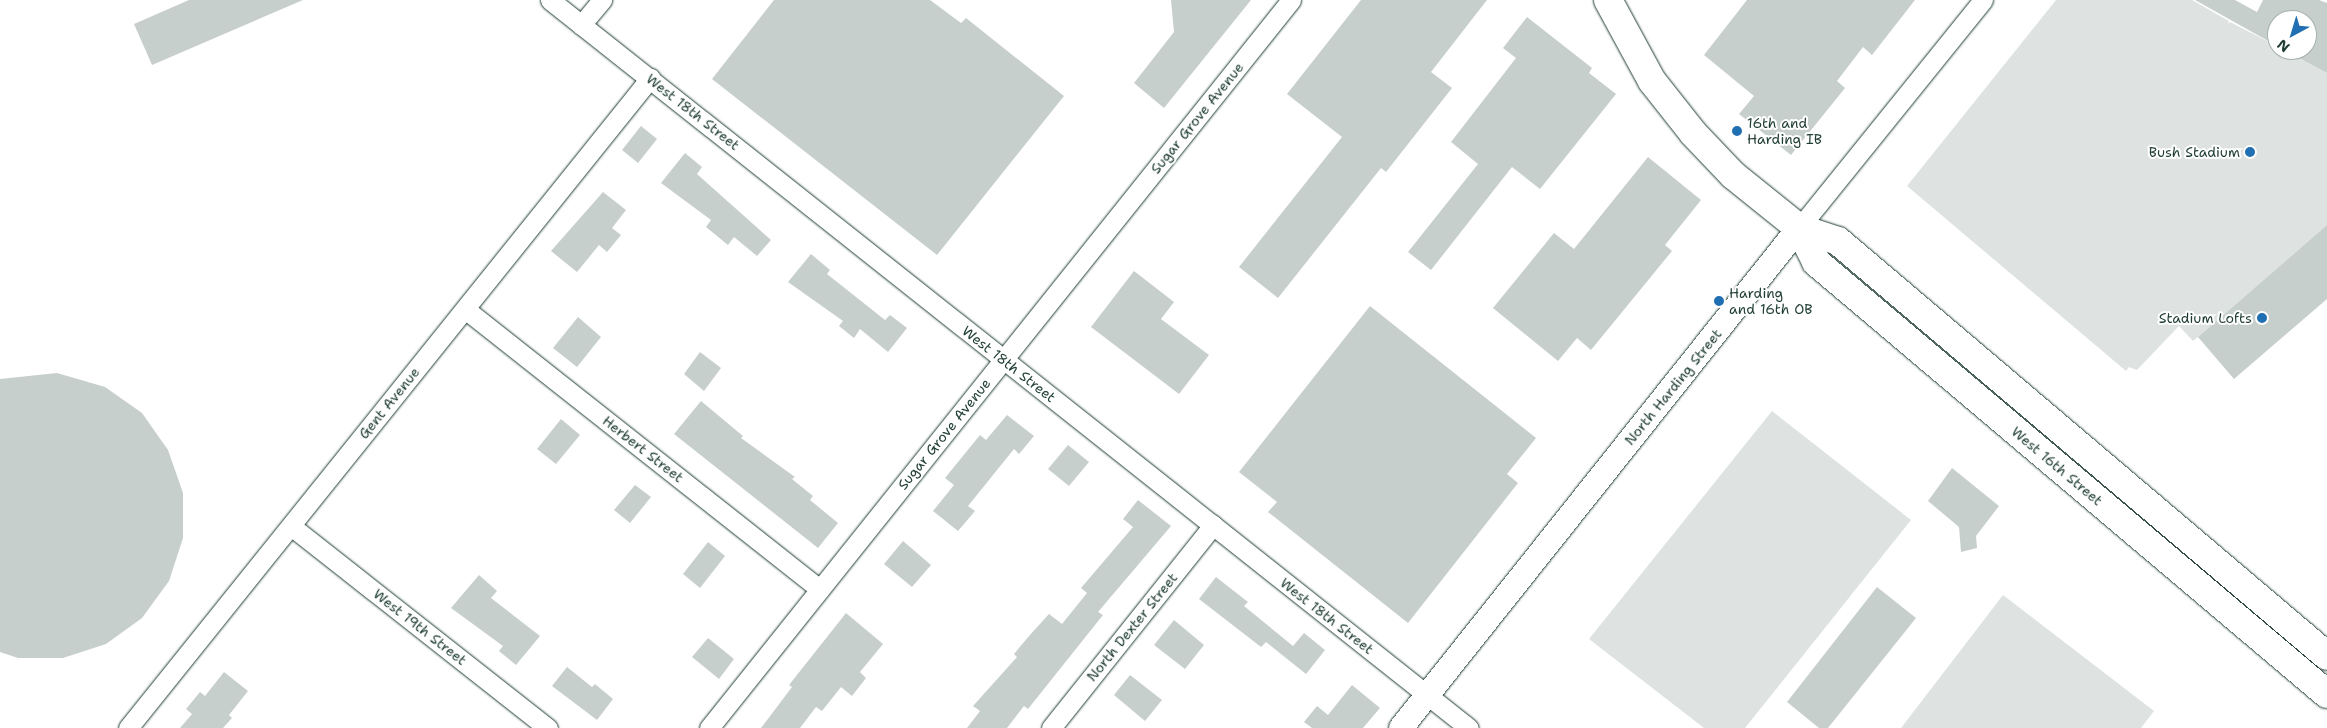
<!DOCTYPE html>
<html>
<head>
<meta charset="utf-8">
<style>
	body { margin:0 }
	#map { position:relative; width:2327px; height:728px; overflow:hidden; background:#fff; font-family:"Shantell Sans",sans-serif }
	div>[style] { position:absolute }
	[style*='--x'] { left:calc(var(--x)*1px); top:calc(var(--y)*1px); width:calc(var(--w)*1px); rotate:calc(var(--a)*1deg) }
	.green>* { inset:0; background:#dee3e2 }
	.building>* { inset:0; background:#c7cfcc }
	.roads { filter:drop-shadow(0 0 1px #1f3d34) drop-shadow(0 0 1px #1f3d34) }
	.minor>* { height:19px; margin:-9.5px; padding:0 9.5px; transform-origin:9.5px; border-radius:9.5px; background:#fff }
	.tertiary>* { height:24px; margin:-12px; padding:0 12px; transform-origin:12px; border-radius:12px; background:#fff }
	.primary>* { height:28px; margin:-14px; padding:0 14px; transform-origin:14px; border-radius:14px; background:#fff }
	.dots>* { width:14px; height:14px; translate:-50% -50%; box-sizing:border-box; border:2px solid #fff; border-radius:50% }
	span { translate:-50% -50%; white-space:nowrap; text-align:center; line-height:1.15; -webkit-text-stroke:4px #fff; paint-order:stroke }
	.street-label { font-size:14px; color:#1f3d34 }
	.poi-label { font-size:14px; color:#1f3d34 }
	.left { translate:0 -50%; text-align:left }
	.right { translate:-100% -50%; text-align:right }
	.north { position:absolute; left:2267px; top:10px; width:50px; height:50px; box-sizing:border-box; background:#fff; border:1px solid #a5b1ae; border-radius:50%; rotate:219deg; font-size:14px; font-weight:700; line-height:20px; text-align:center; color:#1f3d34 }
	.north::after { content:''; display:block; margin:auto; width:18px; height:22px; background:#1f6fb2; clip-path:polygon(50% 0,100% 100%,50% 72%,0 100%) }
</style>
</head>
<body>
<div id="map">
	<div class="green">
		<div style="clip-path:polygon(2056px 0,2192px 0,2229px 21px,2228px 24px,2230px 22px,2277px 46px,2277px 50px,2284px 50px,2327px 73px,2327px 225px,2198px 337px,2193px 341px,2179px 326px,2137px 370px,2129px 367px,2126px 371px,1907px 186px)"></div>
		<div style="clip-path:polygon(1772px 411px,1911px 520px,1745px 728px,1704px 728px,1589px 639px)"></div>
		<div style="clip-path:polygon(2003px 595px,2154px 711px,2141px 728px,1901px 728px)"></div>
	</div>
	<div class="building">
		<div style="clip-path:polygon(189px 0,303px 0,152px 65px,134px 24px)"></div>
		<div style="clip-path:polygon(774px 0,930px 0,961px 23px,966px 18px,1064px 96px,937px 255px,712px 79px)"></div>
		<div style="clip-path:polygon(1171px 0,1251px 0,1164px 108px,1134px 83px,1174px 32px)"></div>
		<div style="clip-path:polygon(1361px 0,1487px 0,1431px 72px,1452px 88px,1386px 172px,1381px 168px,1278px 298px,1239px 267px,1342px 137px,1287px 94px)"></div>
		<div style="clip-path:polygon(1747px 0,1915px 0,1872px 55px,1863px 47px,1837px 81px,1845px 88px,1791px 155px,1739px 114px,1754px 96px,1704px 55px)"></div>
		<div style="clip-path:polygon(2195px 0,2235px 0,2257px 12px,2263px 0,2319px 0,2327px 3px,2327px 73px,2284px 50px,2307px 50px,2307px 20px,2277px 20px,2277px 46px)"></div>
		<div style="clip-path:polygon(1527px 17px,1592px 68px,1589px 73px,1616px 94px,1540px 189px,1512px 167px,1431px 270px,1408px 252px,1478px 164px,1451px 142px,1516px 58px,1503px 48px)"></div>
		<div style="clip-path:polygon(641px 126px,657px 139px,638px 163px,622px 150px)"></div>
		<div style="clip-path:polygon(685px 153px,702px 167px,697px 174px,771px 240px,757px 256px,734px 237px,728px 245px,706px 227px,711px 220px,661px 183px)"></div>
		<div style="clip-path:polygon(1648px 157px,1701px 200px,1665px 245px,1672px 251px,1591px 350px,1577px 338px,1558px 361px,1493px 308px,1554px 233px,1574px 249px)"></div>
		<div style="clip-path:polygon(603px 192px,626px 210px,612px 228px,621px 235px,607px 252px,599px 245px,577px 272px,551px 251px)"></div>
		<div style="clip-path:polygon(2327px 225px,2327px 299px,2234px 379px,2198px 337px)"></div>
		<div style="clip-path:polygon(811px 254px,830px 270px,827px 274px,885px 320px,890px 315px,907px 328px,888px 352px,860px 329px,854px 338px,839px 326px,843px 321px,788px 282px)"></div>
		<div style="clip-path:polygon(1134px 271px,1174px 302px,1161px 319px,1209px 355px,1179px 394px,1091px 327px)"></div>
		<div style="clip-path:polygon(1370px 306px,1536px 438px,1507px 474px,1518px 483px,1408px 623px,1268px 512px,1277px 502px,1239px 472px)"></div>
		<div style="clip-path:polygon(578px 317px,601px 337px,577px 367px,553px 348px)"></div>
		<div style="clip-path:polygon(700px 352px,721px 368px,704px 391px,684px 374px)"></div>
		<div style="clip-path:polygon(57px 373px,105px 387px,142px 413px,168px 450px,183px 493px,183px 538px,169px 581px,142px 618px,106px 644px,63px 658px,18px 658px,0 652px,0 379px)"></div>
		<div style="clip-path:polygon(701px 401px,743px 436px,741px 438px,795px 477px,792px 479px,813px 496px,810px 500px,838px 523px,818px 548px,674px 434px)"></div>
		<div style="clip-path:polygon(1007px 415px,1034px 436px,1019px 454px,1014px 449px,968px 506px,975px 511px,958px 531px,933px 511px,954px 485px,945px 478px,980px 435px,986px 440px)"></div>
		<div style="clip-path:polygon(561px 419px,580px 435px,556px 464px,537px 449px)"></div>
		<div style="clip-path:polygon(1068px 445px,1089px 462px,1069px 486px,1048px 469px)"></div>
		<div style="clip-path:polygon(1952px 468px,1999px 506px,1976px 536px,1977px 548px,1961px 552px,1959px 527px,1928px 501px)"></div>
		<div style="clip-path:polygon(635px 485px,651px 497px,630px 523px,614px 510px)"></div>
		<div style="clip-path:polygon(1138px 500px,1171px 526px,1098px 612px,1103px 615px,1028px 709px,1024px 706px,1007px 728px,967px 728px,980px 711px,973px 706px,1017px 657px,1014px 654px,1029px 636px,1049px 614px,1062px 624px,1087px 593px,1081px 588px,1133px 527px,1123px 519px)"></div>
		<div style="clip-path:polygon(903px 541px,931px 565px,912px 587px,884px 564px)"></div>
		<div style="clip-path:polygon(708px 542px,725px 556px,700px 588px,683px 574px)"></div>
		<div style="clip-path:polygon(479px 575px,497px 591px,491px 598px,540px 636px,516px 665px,499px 651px,503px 646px,451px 608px)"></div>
		<div style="clip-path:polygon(1216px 577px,1248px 602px,1244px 606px,1293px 646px,1304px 633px,1325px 650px,1306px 674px,1266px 642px,1261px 647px,1199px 599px)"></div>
		<div style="clip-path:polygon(1877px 587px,1916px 618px,1828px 728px,1819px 728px,1787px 702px)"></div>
		<div style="clip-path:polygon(846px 613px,883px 644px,860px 672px,866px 678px,852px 696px,841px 687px,822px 711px,816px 707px,800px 728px,761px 728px,792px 687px,789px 685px)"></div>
		<div style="clip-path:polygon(1174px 620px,1204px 645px,1185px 669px,1154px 645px)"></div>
		<div style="clip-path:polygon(708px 638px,734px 659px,719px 679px,692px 657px)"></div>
		<div style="clip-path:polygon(567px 667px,592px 687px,595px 684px,613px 699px,597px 720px,552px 686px)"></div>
		<div style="clip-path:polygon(224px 672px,248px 691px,229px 715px,232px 718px,223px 728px,180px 728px,192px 714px,186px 709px,200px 692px,205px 696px)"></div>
		<div style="clip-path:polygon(1130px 675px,1162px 700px,1145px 721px,1114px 695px)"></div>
		<div style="clip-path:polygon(1352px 685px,1380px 708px,1363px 728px,1312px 728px,1304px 722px,1317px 706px,1328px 715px)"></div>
	</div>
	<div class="roads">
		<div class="minor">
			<div style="--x:550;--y:0;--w:1172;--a:38.39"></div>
			<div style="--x:581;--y:25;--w:33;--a:-50"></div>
			<div style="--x:1799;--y:228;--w:293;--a:-51.1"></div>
			<div style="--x:465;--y:309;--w:452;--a:38.3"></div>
			<div style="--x:291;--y:526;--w:327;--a:38.2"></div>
			<div style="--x:128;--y:728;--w:834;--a:-51.23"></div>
			<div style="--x:709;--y:728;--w:932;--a:-51.36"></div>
			<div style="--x:1051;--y:728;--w:260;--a:-51.4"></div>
		</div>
		<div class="tertiary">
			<div style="--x:1401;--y:728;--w:639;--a:-51.48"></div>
		</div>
		<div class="primary">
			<div style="--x:1608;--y:0;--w:92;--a:61.5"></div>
			<div style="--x:1652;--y:81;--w:66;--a:51.7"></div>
			<div style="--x:1693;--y:133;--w:58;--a:46.4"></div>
			<div style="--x:1733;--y:175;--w:85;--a:38.8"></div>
			<div style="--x:1799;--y:228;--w:41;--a:18.4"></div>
			<div style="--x:1838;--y:241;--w:641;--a:40.32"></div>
			<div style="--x:1799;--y:228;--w:38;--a:63"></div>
			<div style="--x:1816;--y:262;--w:669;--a:40.21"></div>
		</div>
	</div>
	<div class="dots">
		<div style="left:1737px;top:131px;background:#1f6fb2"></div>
		<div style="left:2250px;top:152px;background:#1f6fb2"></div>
		<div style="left:1719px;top:301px;background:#1f6fb2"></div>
		<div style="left:2262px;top:318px;background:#1f6fb2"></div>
	</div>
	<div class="street-label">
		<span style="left:693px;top:112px;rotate:38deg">West 18th Street</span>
		<span style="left:1197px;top:118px;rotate:-51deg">Sugar Grove Avenue</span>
		<span style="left:1009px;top:364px;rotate:38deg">West 18th Street</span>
		<span style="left:1673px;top:387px;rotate:-51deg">North Harding Street</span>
		<span style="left:389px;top:403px;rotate:-51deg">Gent Avenue</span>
		<span style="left:944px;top:434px;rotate:-51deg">Sugar Grove Avenue</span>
		<span style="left:643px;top:449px;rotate:38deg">Herbert Street</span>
		<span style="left:2057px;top:466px;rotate:40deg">West 16th Street</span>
		<span style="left:1327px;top:616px;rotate:38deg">West 18th Street</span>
		<span style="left:420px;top:627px;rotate:38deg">West 19th Street</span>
		<span style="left:1132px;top:627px;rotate:-51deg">North Dexter Street</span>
	</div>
	<div class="poi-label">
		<span class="left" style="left:1747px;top:131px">16th and<br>Harding IB</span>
		<span class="right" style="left:2240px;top:152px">Bush Stadium</span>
		<span class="left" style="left:1729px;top:301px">Harding<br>and 16th OB</span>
		<span class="right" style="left:2252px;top:318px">Stadium Lofts</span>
	</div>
	<div class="north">N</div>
</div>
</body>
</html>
